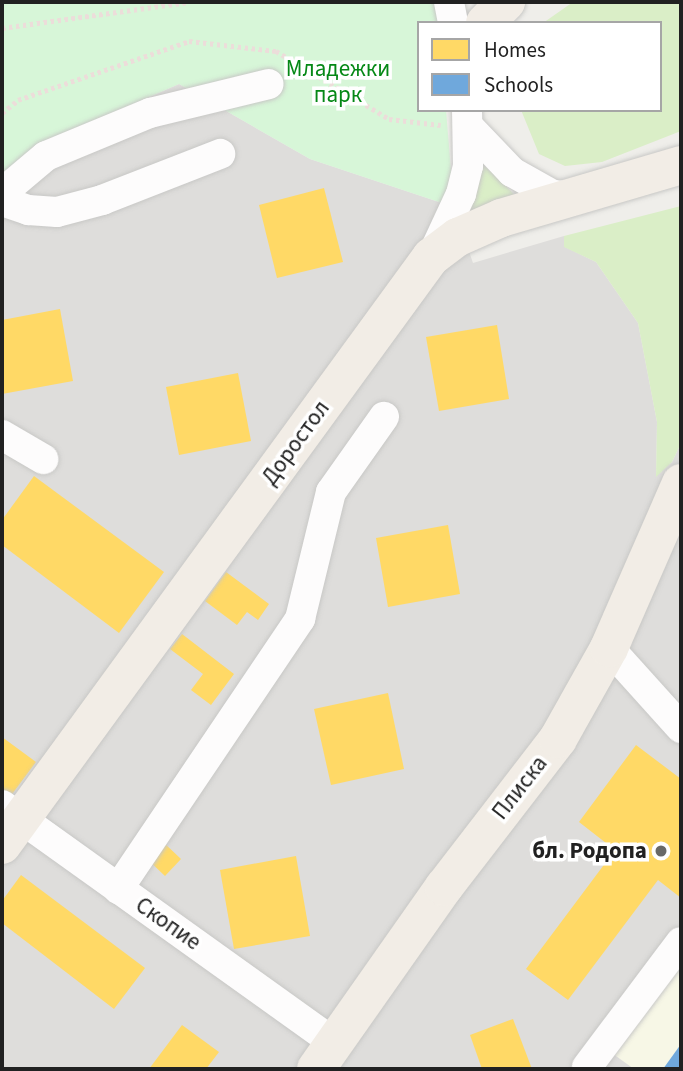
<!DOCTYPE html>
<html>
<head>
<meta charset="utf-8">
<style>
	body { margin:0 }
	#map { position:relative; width:683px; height:1071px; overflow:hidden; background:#efeeea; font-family:"Source Sans 3",sans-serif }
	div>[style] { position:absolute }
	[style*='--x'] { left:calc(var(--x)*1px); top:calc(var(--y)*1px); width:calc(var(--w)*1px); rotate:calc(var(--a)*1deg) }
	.residential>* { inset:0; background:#dedddb }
	.education>* { inset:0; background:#f7f7e6 }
	.grass>* { inset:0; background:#daeec7 }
	.park>* { inset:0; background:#d7f6d8 }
	.homes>* { inset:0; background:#ffd966 }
	.schools>* { inset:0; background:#6fa8dc }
	.path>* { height:4.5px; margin-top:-2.25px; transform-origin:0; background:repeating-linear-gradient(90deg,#ecddda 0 3.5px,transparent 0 7px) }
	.roads { filter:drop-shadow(0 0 2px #c8c8c6) drop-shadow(0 0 2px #c8c8c6) }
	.minor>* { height:30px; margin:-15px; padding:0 15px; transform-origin:15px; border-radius:15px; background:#fdfcfc }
	.major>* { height:38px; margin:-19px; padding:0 19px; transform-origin:19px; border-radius:19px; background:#f2ede6 }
	.dots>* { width:19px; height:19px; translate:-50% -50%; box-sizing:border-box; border:4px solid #fff; border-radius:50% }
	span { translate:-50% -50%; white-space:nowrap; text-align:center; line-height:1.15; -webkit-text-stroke:7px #fff; paint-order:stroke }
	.park-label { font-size:23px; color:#058816 }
	.street-label { font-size:23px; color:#212121 }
	.poi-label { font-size:23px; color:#212121; font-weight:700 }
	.right { translate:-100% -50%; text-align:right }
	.frame { position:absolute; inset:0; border:4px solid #212121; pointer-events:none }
	.legend { position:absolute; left:417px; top:21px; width:245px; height:91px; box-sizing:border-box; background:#fff; border:2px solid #a6a6a6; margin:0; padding:9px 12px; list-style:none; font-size:21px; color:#212121 }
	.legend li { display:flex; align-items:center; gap:14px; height:35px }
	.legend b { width:35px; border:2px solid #a6a6a6 }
</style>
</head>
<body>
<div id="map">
	<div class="residential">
		<div style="clip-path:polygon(179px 84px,310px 159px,454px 207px,473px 263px,564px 236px,565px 247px,596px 262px,638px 323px,657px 422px,656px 476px,672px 462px,681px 443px,681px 1069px,2px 1069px,2px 182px,39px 145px)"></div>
	</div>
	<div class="education">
		<div style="clip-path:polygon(681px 960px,681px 1069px,634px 1069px,609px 1051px)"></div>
	</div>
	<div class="grass">
		<div style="clip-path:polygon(573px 2px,681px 2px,681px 131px,602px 162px,565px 166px,539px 154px,521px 110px,660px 110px,660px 23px,543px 23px)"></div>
		<div style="clip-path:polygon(484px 165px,518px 198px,466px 217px,480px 171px)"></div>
		<div style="clip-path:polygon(681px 206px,681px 443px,672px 462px,656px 477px,657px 422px,638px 323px,596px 262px,564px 247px,564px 236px)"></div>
	</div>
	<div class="park">
		<div style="clip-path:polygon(2px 2px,437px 2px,439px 23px,419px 23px,419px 110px,446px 110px,454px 207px,310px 159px,179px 84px,39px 145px,2px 180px)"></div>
	</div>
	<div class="homes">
		<div style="clip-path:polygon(324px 188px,343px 262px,277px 278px,259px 205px)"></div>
		<div style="clip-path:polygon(60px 309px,73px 381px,2px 394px,2px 320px)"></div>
		<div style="clip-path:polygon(497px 325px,509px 399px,439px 411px,426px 337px)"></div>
		<div style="clip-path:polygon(238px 373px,251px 441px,179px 455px,166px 387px)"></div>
		<div style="clip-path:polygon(34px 476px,164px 572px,119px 633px,2px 545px,2px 520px)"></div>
		<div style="clip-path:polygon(448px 525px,460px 594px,388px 607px,376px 538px)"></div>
		<div style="clip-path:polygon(226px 572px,269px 604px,258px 620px,247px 612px,237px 625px,205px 601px)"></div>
		<div style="clip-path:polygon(182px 634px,234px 674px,211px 705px,191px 690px,203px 674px,170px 649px)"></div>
		<div style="clip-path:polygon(388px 693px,404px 769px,331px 785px,314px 709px)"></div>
		<div style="clip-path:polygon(2px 737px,36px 762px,10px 797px,2px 790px)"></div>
		<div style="clip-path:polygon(636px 745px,681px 779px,681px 898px,658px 880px,568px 1000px,526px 969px,615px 850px,579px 822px)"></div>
		<div style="clip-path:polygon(162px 841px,181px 859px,165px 876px,146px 858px)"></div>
		<div style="clip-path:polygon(296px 856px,310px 936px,234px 949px,220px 870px)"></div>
		<div style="clip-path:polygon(21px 875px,145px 968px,114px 1009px,2px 923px,2px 901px)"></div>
		<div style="clip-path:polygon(513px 1019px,532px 1069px,482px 1069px,470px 1035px)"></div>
		<div style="clip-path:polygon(182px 1025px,219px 1052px,206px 1069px,149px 1069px)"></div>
	</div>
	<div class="schools">
		<div style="clip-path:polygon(681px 1044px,681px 1069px,663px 1069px)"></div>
	</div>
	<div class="path">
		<div style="--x:2;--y:28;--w:189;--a:-7.9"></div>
		<div style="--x:2;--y:113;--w:21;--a:-39"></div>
		<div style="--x:18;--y:100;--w:181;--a:-19"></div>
		<div style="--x:189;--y:41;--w:88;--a:6.6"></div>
		<div style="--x:276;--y:51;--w:132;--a:31"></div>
		<div style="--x:389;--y:119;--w:52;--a:6.6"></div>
	</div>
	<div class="roads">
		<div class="minor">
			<div style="--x:449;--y:2;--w:21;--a:79"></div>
			<div style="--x:469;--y:127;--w:62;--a:46.3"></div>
			<div style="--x:512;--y:172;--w:47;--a:29.3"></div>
			<div style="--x:553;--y:195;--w:22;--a:5"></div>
			<div style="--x:2;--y:193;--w:57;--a:-40.1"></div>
			<div style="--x:46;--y:156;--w:113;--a:-22.5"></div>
			<div style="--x:150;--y:113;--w:122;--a:-13.7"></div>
			<div style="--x:2;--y:201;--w:28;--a:19"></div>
			<div style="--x:28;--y:210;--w:29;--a:4"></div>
			<div style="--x:57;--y:212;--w:47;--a:-14.9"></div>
			<div style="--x:102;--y:200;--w:127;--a:-21.3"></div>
			<div style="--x:433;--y:254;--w:66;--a:-65"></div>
			<div style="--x:461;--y:194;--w:29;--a:-76"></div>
			<div style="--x:468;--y:166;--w:56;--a:-91"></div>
			<div style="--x:2;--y:435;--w:48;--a:30.3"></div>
			<div style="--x:609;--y:648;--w:108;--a:48"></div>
			<div style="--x:2;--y:805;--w:409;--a:35.6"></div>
			<div style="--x:118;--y:889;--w:326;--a:-56"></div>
			<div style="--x:300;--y:619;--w:131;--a:-76.3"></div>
			<div style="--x:331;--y:492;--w:92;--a:-54.8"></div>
			<div style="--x:587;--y:1067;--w:156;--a:-53.1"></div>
		</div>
		<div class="major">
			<div style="--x:485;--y:23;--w:30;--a:-45"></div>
			<div style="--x:2;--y:845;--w:728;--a:-53.89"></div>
			<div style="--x:431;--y:257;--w:34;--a:-37"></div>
			<div style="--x:458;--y:237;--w:47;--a:-23.8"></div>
			<div style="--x:501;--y:218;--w:188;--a:-16.4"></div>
			<div style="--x:316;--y:1069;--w:223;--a:-54.9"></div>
			<div style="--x:444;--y:887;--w:187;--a:-52.4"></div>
			<div style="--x:558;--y:739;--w:104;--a:-60.7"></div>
			<div style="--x:609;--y:648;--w:180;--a:-66.4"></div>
		</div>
	</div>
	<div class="dots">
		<div style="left:661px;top:851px;background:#696967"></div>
	</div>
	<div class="park-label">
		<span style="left:338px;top:82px">Младежки<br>парк</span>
	</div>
	<div class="street-label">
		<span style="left:296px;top:443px;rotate:-54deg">Доростол</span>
		<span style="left:520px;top:788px;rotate:-52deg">Плиска</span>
		<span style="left:168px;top:924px;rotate:35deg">Скопие</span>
	</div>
	<div class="poi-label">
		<span class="right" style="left:647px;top:851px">бл. Родопа</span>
	</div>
	<div class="frame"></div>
	<ul class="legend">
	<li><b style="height:19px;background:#ffd966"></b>Homes</li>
	<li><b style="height:19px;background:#6fa8dc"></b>Schools</li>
	</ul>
</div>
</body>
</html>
